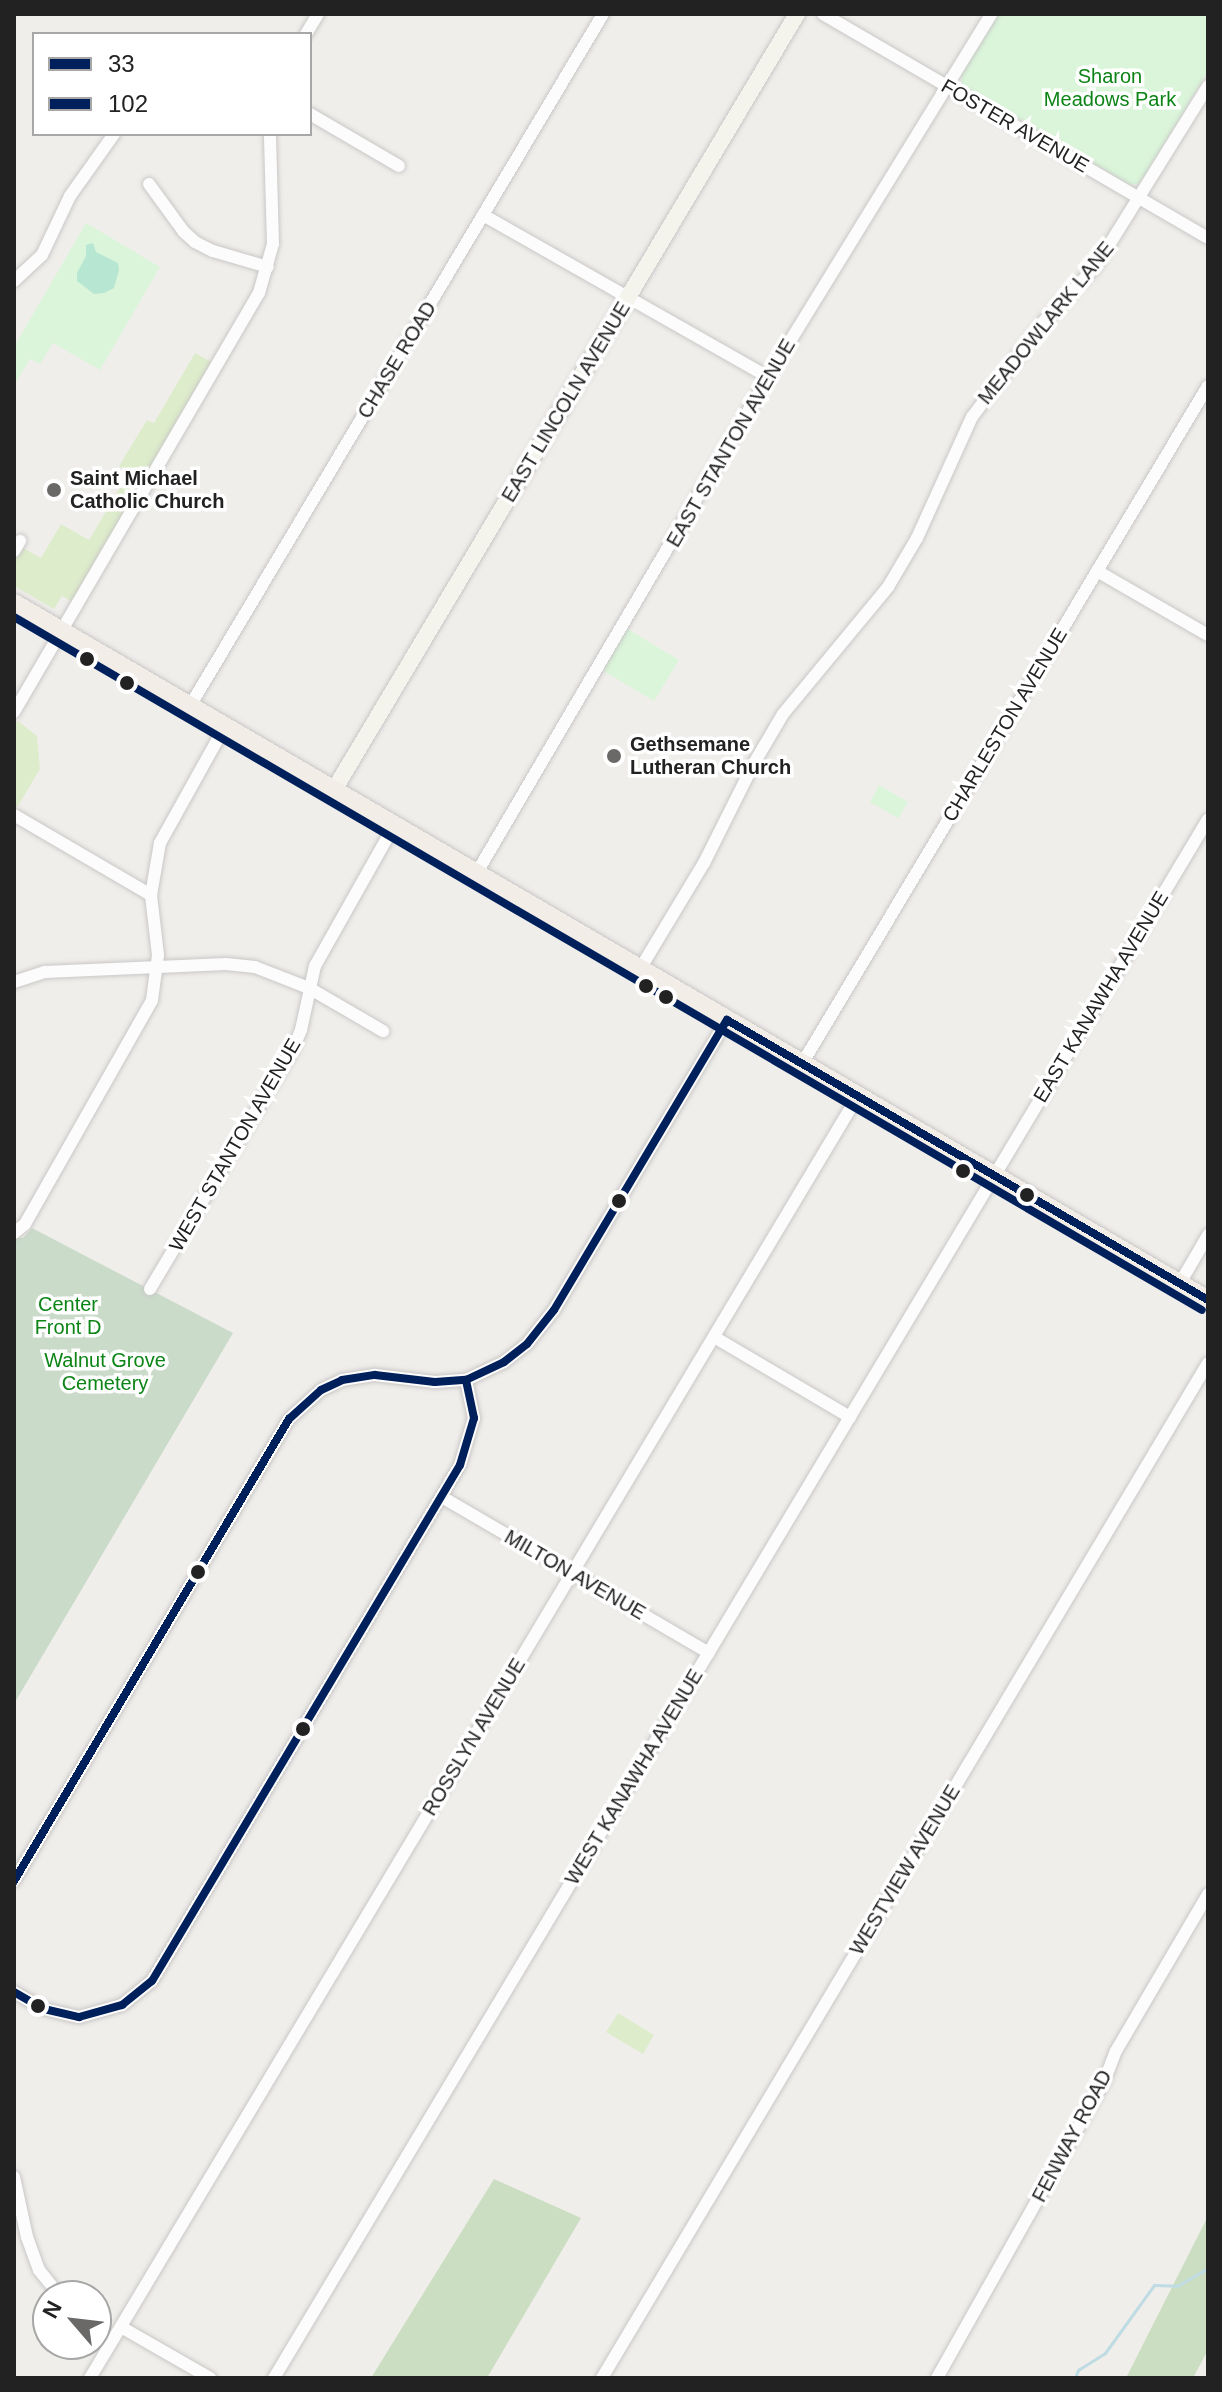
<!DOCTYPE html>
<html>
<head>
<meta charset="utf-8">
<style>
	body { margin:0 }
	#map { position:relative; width:1222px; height:2392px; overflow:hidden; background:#f0eeeb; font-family:Arial,sans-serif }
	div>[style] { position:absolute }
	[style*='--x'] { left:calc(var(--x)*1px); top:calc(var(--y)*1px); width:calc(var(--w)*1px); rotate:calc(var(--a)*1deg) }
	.grass>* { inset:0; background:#ddeccb }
	.forest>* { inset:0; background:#cbdec1 }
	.cemetery>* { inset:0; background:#cadbca }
	.park>* { inset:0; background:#daf5da }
	.pitch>* { inset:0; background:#b7e6d2 }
	.stream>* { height:3px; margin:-1.5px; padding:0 1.5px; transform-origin:1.5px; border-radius:1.5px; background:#bfdbe3 }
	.roads { filter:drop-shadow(0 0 2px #c9c8c7) drop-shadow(0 0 2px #c9c8c7) }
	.street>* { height:12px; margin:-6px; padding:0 6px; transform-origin:6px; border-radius:6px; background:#fdfcfc }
	.secondary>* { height:16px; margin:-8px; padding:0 8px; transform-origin:8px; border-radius:8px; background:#f4f4ed }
	.primary>* { height:18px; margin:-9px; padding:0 9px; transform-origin:9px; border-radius:9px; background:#f3ede7 }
	.bus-1>* { height:8px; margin:-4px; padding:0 4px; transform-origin:4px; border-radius:4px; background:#00205b }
	.bus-2>* { height:8px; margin:-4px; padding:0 4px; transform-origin:4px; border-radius:4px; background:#00205b }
	.dots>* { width:22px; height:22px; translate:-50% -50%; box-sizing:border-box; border:4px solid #fff; border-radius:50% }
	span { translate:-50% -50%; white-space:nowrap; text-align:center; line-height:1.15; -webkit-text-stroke:7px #fff; paint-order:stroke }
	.park-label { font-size:20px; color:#0c8416 }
	.street-label { font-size:20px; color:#222 }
	.poi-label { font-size:20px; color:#222; font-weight:700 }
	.left { translate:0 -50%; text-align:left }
	.frame { position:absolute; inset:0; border:16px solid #222; pointer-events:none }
	.legend { position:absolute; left:32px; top:32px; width:280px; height:104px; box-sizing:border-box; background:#fff; border:2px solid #a7a7a7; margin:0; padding:10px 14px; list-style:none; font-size:24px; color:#222 }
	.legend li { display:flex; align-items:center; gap:16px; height:40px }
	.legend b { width:40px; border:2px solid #a7a7a7 }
	.north { position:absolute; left:32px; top:2280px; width:80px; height:80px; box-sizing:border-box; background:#fff; border:2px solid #a7a7a7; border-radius:50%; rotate:298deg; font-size:22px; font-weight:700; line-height:32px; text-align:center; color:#222 }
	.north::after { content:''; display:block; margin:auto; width:28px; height:36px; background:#6a6968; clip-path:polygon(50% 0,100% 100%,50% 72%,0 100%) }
</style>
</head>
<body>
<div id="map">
	<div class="grass">
		<div style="clip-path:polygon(195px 353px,213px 363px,73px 602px,62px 596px,54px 609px,14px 586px,14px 543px,41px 558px,61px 524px,89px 540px,129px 473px,119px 466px,147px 420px,154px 423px)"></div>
		<div style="clip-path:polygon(18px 721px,37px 736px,40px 769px,18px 806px,14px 807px,14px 725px)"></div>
		<div style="clip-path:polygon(618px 2013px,654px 2035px,643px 2054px,606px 2032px)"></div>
	</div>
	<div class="forest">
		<div style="clip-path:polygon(494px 2179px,581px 2218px,487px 2378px,371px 2378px)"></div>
		<div style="clip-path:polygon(1208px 2216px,1208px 2350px,1193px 2378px,1126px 2378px)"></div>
	</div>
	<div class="cemetery">
		<div style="clip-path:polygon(32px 1228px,233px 1333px,14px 1704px,14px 1238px,23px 1238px)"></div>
	</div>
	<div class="park">
		<div style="clip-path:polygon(998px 14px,1208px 14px,1208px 71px,1141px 183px,1130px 185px,962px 85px,961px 75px)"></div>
		<div style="clip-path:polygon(86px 223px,160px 267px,100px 370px,53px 343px,40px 364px,30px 359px,14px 385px,14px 347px)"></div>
		<div style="clip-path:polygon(626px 628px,679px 660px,654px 701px,602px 670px)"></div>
		<div style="clip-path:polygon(879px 785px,908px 802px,898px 818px,870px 802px)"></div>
	</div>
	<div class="pitch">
		<div style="clip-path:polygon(93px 243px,96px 252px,118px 263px,119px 270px,114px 288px,104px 293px,94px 294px,77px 281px,77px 273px,86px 256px,86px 245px)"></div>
	</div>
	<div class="stream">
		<div style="--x:1075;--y:2378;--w:9;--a:-69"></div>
		<div style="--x:1078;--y:2370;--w:32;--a:-32"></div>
		<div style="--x:1105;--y:2353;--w:84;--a:-54.2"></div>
		<div style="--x:1154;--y:2285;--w:23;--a:2"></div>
		<div style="--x:1177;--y:2286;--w:36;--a:-30"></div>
	</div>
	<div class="roads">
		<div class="street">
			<div style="--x:823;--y:14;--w:445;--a:30.2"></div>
			<div style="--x:306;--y:34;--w:23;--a:-59"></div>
			<div style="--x:310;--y:114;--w:103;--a:30.3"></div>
			<div style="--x:149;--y:184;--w:59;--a:53.9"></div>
			<div style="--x:184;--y:232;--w:15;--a:42"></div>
			<div style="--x:195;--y:242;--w:20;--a:27"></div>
			<div style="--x:213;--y:251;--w:57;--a:16.2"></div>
			<div style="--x:483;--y:215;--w:328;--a:29.6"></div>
			<div style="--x:14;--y:281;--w:38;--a:-43"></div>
			<div style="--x:42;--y:255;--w:65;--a:-64.6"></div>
			<div style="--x:70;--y:196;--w:76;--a:-54.6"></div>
			<div style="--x:14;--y:551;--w:12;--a:-59"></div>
			<div style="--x:1097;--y:571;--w:128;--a:30"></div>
			<div style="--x:190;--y:706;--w:806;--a:-59.17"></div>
			<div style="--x:14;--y:712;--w:485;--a:-59.7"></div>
			<div style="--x:259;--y:293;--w:51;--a:-74.1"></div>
			<div style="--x:273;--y:244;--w:110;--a:-91.6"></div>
			<div style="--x:14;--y:815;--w:159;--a:30.3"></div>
			<div style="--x:476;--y:874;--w:576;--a:-59.56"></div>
			<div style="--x:768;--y:377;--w:426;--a:-58.4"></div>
			<div style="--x:640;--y:969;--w:124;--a:-58.9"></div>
			<div style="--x:704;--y:863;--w:110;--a:-63.4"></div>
			<div style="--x:753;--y:765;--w:59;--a:-59.5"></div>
			<div style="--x:783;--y:714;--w:165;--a:-50.4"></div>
			<div style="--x:888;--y:587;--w:57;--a:-59.4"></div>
			<div style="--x:917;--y:538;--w:133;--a:-65.6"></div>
			<div style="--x:972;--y:417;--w:120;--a:-53.1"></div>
			<div style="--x:1044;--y:321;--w:76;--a:-46.6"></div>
			<div style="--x:1096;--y:266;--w:212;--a:-58.1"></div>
			<div style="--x:14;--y:982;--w:33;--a:-18"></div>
			<div style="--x:45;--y:972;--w:181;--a:-2.5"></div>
			<div style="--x:226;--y:964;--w:29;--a:6"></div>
			<div style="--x:255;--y:967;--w:58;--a:21.3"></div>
			<div style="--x:309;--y:988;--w:86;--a:30.2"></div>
			<div style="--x:802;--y:1064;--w:790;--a:-59.09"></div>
			<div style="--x:14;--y:1233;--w:14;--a:-39"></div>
			<div style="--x:25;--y:1224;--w:257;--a:-60.4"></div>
			<div style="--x:152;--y:1000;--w:45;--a:-82.4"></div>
			<div style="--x:158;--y:955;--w:60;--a:-96.7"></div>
			<div style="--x:151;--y:895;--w:53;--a:-80.2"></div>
			<div style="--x:160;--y:843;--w:134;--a:-60.9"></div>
			<div style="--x:1180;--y:1283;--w:56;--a:-59.7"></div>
			<div style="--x:150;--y:1289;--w:279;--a:-59.2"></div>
			<div style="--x:293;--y:1049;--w:21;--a:-67"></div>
			<div style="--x:301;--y:1030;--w:66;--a:-77.7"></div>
			<div style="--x:315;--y:966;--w:161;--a:-60.6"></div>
			<div style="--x:714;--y:1337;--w:158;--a:30.5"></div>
			<div style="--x:442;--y:1497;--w:309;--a:30.3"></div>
			<div style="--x:14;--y:1881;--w:538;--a:-59.24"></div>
			<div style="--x:289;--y:1419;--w:43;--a:-42.2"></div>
			<div style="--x:321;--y:1390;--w:23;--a:-25"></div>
			<div style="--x:342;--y:1380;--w:33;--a:-9"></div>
			<div style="--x:375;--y:1375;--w:60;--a:6.7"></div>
			<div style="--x:435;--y:1382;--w:31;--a:-4"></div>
			<div style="--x:466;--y:1380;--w:42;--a:-25.3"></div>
			<div style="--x:504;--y:1362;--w:29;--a:-38"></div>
			<div style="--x:527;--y:1344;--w:43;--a:-51.5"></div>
			<div style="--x:554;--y:1310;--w:338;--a:-59.2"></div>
			<div style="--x:14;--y:1992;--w:34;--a:30"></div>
			<div style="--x:44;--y:2009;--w:36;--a:13"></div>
			<div style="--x:79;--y:2017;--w:45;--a:-15.6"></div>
			<div style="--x:122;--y:2005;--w:38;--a:-39"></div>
			<div style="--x:152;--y:1981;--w:601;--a:-59.17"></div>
			<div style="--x:460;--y:1465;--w:49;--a:-73.4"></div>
			<div style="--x:474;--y:1418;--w:39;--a:-102"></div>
			<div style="--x:14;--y:2177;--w:61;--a:77.8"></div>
			<div style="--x:27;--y:2237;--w:35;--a:70"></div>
			<div style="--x:39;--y:2270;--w:19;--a:51"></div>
			<div style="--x:121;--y:2327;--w:103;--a:29.8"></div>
			<div style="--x:90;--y:2378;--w:1494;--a:-59.08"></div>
			<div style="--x:274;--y:2378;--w:1817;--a:-59.07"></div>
			<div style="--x:602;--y:2378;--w:1182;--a:-59.16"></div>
			<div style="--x:937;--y:2378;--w:340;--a:-60.6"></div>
			<div style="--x:1104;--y:2082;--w:33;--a:-69"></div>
			<div style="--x:1116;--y:2051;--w:182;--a:-59.6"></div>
		</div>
		<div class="secondary">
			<div style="--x:334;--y:790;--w:904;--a:-59.18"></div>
		</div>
		<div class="primary">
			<div style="--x:14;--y:603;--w:1383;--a:30.27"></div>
		</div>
	</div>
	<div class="bus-1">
		<div style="--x:727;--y:1020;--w:557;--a:30.2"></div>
		<div style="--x:14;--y:1881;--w:538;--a:-59.24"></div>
		<div style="--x:289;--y:1419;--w:43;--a:-42.2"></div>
		<div style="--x:321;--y:1390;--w:23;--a:-25"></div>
		<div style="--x:342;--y:1380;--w:33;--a:-9"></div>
		<div style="--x:375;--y:1375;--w:60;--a:6.7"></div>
		<div style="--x:435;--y:1382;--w:31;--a:-4"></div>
		<div style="--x:466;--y:1380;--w:42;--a:-25.3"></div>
		<div style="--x:504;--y:1362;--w:29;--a:-38"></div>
		<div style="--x:527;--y:1344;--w:43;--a:-51.5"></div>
		<div style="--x:554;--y:1310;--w:338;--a:-59.2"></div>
		<div style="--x:14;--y:1992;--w:34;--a:30"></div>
		<div style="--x:44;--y:2009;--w:36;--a:13"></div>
		<div style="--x:79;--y:2017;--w:45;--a:-15.6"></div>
		<div style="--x:122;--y:2005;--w:38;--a:-39"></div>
		<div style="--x:152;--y:1981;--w:601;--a:-59.17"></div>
		<div style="--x:460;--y:1465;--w:49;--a:-73.4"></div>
		<div style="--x:474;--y:1418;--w:39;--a:-102"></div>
	</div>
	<div class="bus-2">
		<div style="--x:14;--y:617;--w:1375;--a:30.26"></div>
	</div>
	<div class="dots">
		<div style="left:54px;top:490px;background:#6a6968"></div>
		<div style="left:87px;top:659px;background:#222"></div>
		<div style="left:127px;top:683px;background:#222"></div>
		<div style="left:614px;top:756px;background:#6a6968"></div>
		<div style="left:646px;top:986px;background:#222"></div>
		<div style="left:666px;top:997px;background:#222"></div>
		<div style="left:963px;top:1171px;background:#222"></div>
		<div style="left:1027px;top:1195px;background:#222"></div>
		<div style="left:619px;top:1201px;background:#222"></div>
		<div style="left:198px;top:1572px;background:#222"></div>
		<div style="left:303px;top:1729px;background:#222"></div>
		<div style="left:38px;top:2006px;background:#222"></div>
	</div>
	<div class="park-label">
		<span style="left:1110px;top:88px">Sharon<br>Meadows Park</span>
		<span style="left:68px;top:1316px">Center<br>Front D</span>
		<span style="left:105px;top:1372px">Walnut Grove<br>Cemetery</span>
	</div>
	<div class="street-label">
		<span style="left:1015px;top:126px;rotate:30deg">FOSTER AVENUE</span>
		<span style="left:1046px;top:323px;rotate:-51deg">MEADOWLARK LANE</span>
		<span style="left:397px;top:360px;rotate:-59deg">CHASE ROAD</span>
		<span style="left:566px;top:402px;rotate:-59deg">EAST LINCOLN AVENUE</span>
		<span style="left:731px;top:443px;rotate:-60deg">EAST STANTON AVENUE</span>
		<span style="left:1005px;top:725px;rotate:-59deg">CHARLESTON AVENUE</span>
		<span style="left:1101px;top:997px;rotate:-59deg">EAST KANAWHA AVENUE</span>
		<span style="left:235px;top:1145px;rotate:-60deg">WEST STANTON AVENUE</span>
		<span style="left:575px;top:1575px;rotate:30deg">MILTON AVENUE</span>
		<span style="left:474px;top:1737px;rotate:-59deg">ROSSLYN AVENUE</span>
		<span style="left:634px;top:1777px;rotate:-59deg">WEST KANAWHA AVENUE</span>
		<span style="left:905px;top:1870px;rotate:-59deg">WESTVIEW AVENUE</span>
		<span style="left:1072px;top:2136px;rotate:-62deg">FENWAY ROAD</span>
	</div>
	<div class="poi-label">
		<span class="left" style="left:70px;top:490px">Saint Michael<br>Catholic Church</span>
		<span class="left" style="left:630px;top:756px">Gethsemane<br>Lutheran Church</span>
	</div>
	<div class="frame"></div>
	<ul class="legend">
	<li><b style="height:10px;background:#00205b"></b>33</li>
	<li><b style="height:10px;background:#00205b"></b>102</li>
	</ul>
	<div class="north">N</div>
</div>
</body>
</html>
